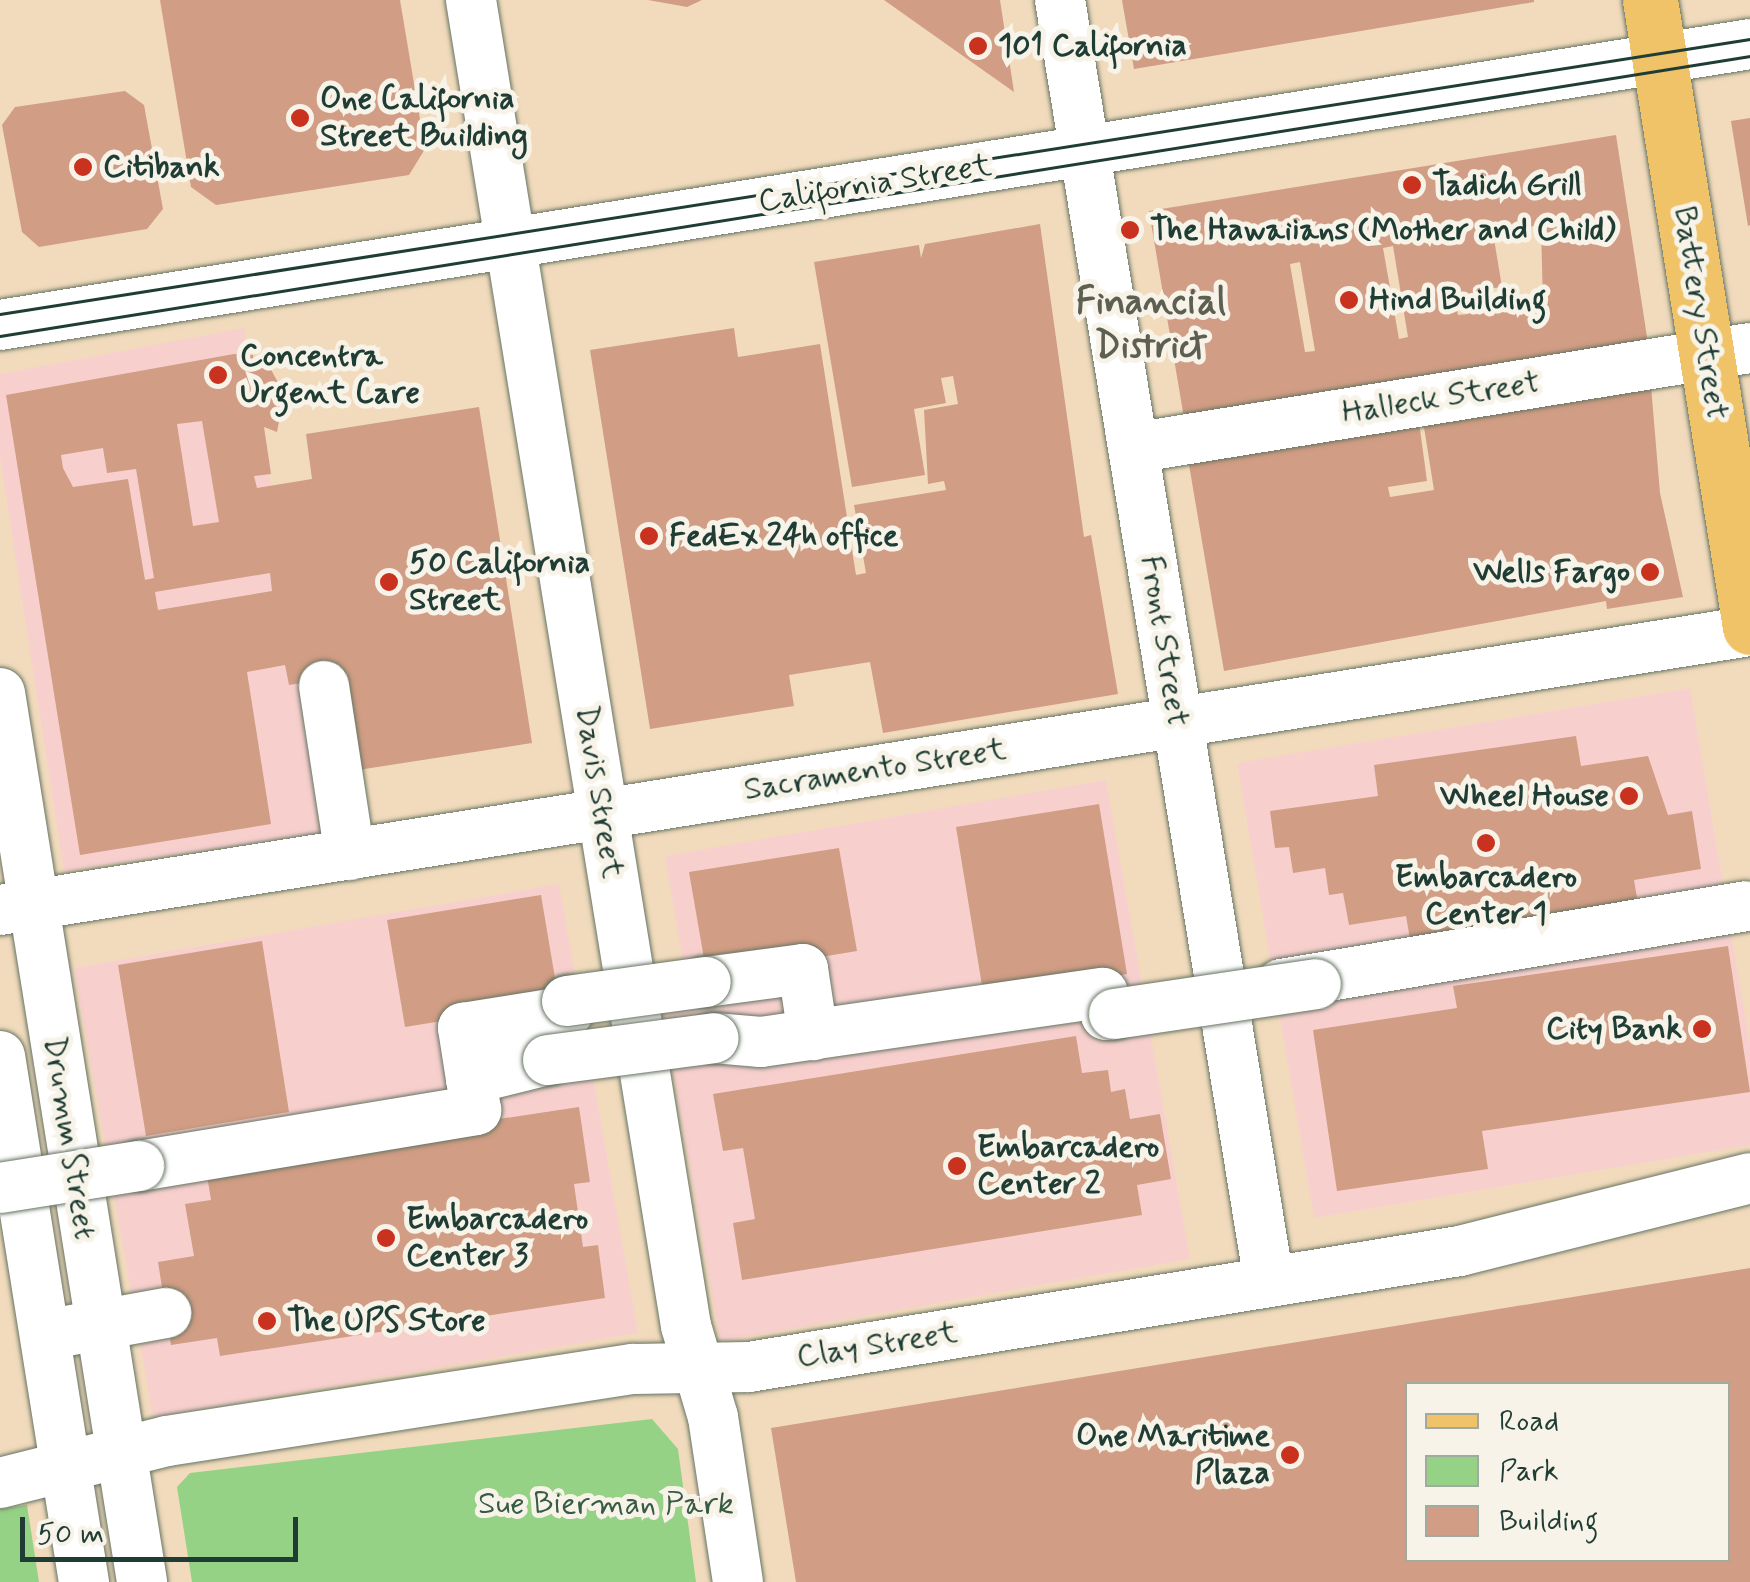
<!DOCTYPE html>
<html>
<head>
<meta charset="utf-8">
<style>
	body { margin:0 }
	#map { position:relative; width:1750px; height:1582px; overflow:hidden; background:#f1dbbc; font-family:Mynerve,sans-serif }
	div>[style] { position:absolute }
	[style*='--x'] { left:calc(var(--x)*1px); top:calc(var(--y)*1px); width:calc(var(--w)*1px); rotate:calc(var(--a)*1deg) }
	.built>* { inset:0; background:#f7d0ce }
	.green>* { inset:0; background:#96d286 }
	.building>* { inset:0; background:#d19d84 }
	.roads { filter:drop-shadow(0 0 2px #687464) drop-shadow(0 0 2px #687464) }
	.minor>* { height:50px; margin:-25px; padding:0 25px; transform-origin:25px; border-radius:25px; background:#fff }
	.major>* { height:55px; margin:-27.5px; padding:0 27.5px; transform-origin:27.5px; border-radius:27.5px; background:#f0c369 }
	.tram>* { height:2.5px; margin:-1.25px; padding:0 1.25px; transform-origin:1.25px; border-radius:1.25px; background:#1f3d34 }
	.bridges { filter:drop-shadow(0 0 2px #687464) drop-shadow(0 0 2px #687464) }
	.minor-bridge>* { height:50px; margin:-25px; padding:0 25px; transform-origin:25px; border-radius:25px; background:#fff }
	.dots>* { width:28px; height:28px; translate:-50% -50%; box-sizing:border-box; border:5px solid #f7f3e8; border-radius:50% }
	span { translate:-50% -50%; white-space:nowrap; text-align:center; line-height:1.15; -webkit-text-stroke:10px #f7f3e8; paint-order:stroke }
	.poi-label { font-size:32px; color:#1f3d34; font-weight:700 }
	.left { translate:0 -50%; text-align:left }
	.right { translate:-100% -50%; text-align:right }
	.street-label { font-size:32px; color:#1f3d34 }
	.park-label { font-size:32px; color:#375b44 }
	.quarter-label { font-size:38px; color:#5d5f50; font-weight:700 }
	.legend { position:absolute; left:1405px; top:1382px; width:325px; height:180px; box-sizing:border-box; background:#f7f3e8; border:2px solid #a1aaa0; margin:0; padding:12px 18px; list-style:none; font-size:30px; color:#1f3d34 }
	.legend li { display:flex; align-items:center; gap:20px; height:50px }
	.legend b { width:50px; border:2px solid #a1aaa0 }
	.scale { position:absolute; left:20px; top:1517px; width:278px; height:45px; box-sizing:border-box; border:5px solid #1f3d34; border-top:0; padding-left:12px; font-size:30px; line-height:35px; white-space:nowrap; color:#1f3d34; -webkit-text-stroke:8px #f7f3e8; paint-order:stroke }
</style>
</head>
<body>
<div id="map">
	<div class="built">
		<div style="clip-path:polygon(244px 328px,330px 831px,64px 871px,0 456px,0 374px)"></div>
		<div style="clip-path:polygon(1690px 688px,1750px 1045px,1750px 1145px,1314px 1218px,1237px 763px)"></div>
		<div style="clip-path:polygon(1106px 780px,1190px 1259px,720px 1341px,655px 967px,683px 962px,665px 856px)"></div>
		<div style="clip-path:polygon(559px 884px,638px 1333px,153px 1417px,74px 968px)"></div>
	</div>
	<div class="green">
		<div style="clip-path:polygon(652px 1419px,678px 1449px,696px 1582px,192px 1582px,177px 1487px,190px 1473px)"></div>
		<div style="clip-path:polygon(27px 1505px,39px 1582px,0 1582px,0 1509px)"></div>
	</div>
	<div class="building">
		<div style="clip-path:polygon(160px 0,400px 0,425px 149px,409px 175px,216px 205px,191px 187px)"></div>
		<div style="clip-path:polygon(648px 0,702px 0,687px 7px)"></div>
		<div style="clip-path:polygon(884px 0,1000px 0,1014px 92px)"></div>
		<div style="clip-path:polygon(1122px 0,1534px 0,1534px 2px,1134px 69px)"></div>
		<div style="clip-path:polygon(125px 91px,144px 105px,163px 209px,147px 229px,39px 247px,22px 232px,2px 125px,15px 107px)"></div>
		<div style="clip-path:polygon(1750px 118px,1750px 225px,1748px 226px,1731px 121px)"></div>
		<div style="clip-path:polygon(evenodd,1616px 135px,1649px 350px,1185px 424px,1149px 211px,1616px 135px,1541px 225px,1543px 304px,1491px 312px,1487px 289px,1502px 287px,1493px 233px,1541px 225px,1616px 135px,1393px 246px,1408px 337px,1399px 339px,1383px 248px,1393px 246px,1616px 135px,1300px 262px,1315px 351px,1305px 352px,1290px 264px,1300px 262px,1616px 135px,1466px 295px,1469px 314px,1458px 315px,1455px 297px,1466px 295px)"></div>
		<div style="clip-path:polygon(1040px 224px,1084px 537px,1091px 535px,1118px 694px,883px 733px,870px 662px,789px 675px,794px 706px,650px 729px,590px 350px,734px 328px,738px 357px,820px 344px,856px 575px,866px 573px,854px 505px,946px 490px,944px 481px,928px 484px,924px 410px,958px 404px,953px 376px,941px 378px,946px 403px,914px 409px,925px 475px,852px 487px,814px 262px,919px 245px,921px 258px,925px 244px)"></div>
		<div style="clip-path:polygon(evenodd,234px 354px,253px 355px,255px 371px,266px 360px,284px 394px,277px 432px,264px 427px,271px 474px,254px 476px,257px 488px,312px 479px,306px 434px,479px 407px,532px 743px,358px 770px,344px 676px,289px 685px,285px 665px,247px 672px,271px 824px,80px 855px,6px 395px,234px 354px,202px 421px,219px 522px,193px 526px,177px 424px,202px 421px,234px 354px,103px 448px,107px 473px,136px 469px,154px 578px,145px 580px,128px 479px,73px 487px,63px 468px,61px 455px,103px 448px,234px 354px,270px 573px,272px 591px,158px 610px,155px 592px,270px 573px)"></div>
		<div style="clip-path:polygon(1651px 386px,1660px 493px,1683px 597px,1607px 609px,1606px 601px,1224px 671px,1187px 453px,1419px 422px,1427px 481px,1388px 487px,1390px 497px,1434px 490px,1423px 421px)"></div>
		<div style="clip-path:polygon(1576px 736px,1581px 766px,1648px 756px,1668px 815px,1692px 811px,1701px 869px,1634px 880px,1639px 909px,1411px 945px,1406px 916px,1349px 925px,1343px 893px,1329px 895px,1325px 868px,1293px 873px,1289px 847px,1275px 848px,1270px 811px,1378px 796px,1374px 765px)"></div>
		<div style="clip-path:polygon(1099px 804px,1127px 974px,984px 998px,956px 827px)"></div>
		<div style="clip-path:polygon(839px 848px,857px 951px,707px 976px,689px 872px)"></div>
		<div style="clip-path:polygon(541px 895px,559px 1002px,405px 1027px,387px 920px)"></div>
		<div style="clip-path:polygon(262px 941px,289px 1112px,146px 1136px,118px 965px)"></div>
		<div style="clip-path:polygon(1728px 946px,1750px 1092px,1482px 1131px,1488px 1169px,1337px 1191px,1313px 1030px,1457px 1008px,1453px 986px)"></div>
		<div style="clip-path:polygon(1076px 1036px,1082px 1073px,1108px 1070px,1111px 1092px,1125px 1089px,1130px 1119px,1160px 1114px,1171px 1179px,1137px 1185px,1142px 1215px,742px 1280px,733px 1223px,755px 1219px,743px 1148px,723px 1151px,713px 1094px)"></div>
		<div style="clip-path:polygon(579px 1107px,590px 1182px,574px 1184px,583px 1247px,598px 1245px,605px 1298px,220px 1356px,217px 1338px,171px 1345px,158px 1262px,194px 1256px,185px 1204px,211px 1200px,205px 1163px)"></div>
		<div style="clip-path:polygon(evenodd,1750px 1268px,1750px 1582px,796px 1582px,771px 1428px,1750px 1268px,1408px 1384px,1728px 1384px,1728px 1560px,1408px 1560px,1408px 1384px)"></div>
	</div>
	<div class="roads">
		<div class="minor">
			<div style="--x:471;--y:0;--w:1343;--a:80.79"></div>
			<div style="--x:686;--y:1326;--w:95;--a:73.5"></div>
			<div style="--x:713;--y:1417;--w:167;--a:81.4"></div>
			<div style="--x:1060;--y:0;--w:1299;--a:80.74"></div>
			<div style="--x:0;--y:325;--w:1772;--a:-9.12"></div>
			<div style="--x:1133;--y:448;--w:625;--a:-9.21"></div>
			<div style="--x:324;--y:686;--w:171;--a:81.3"></div>
			<div style="--x:0;--y:693;--w:900;--a:80.92"></div>
			<div style="--x:0;--y:910;--w:1772;--a:-9.06"></div>
			<div style="--x:706;--y:982;--w:98;--a:-7.6"></div>
			<div style="--x:803;--y:969;--w:67;--a:81.4"></div>
			<div style="--x:1281;--y:984;--w:471;--a:-9.5"></div>
			<div style="--x:714;--y:1038;--w:47;--a:4.9"></div>
			<div style="--x:761;--y:1042;--w:345;--a:-8.2"></div>
			<div style="--x:1103;--y:993;--w:22;--a:82"></div>
			<div style="--x:1106;--y:1015;--w:8;--a:-7"></div>
			<div style="--x:0;--y:1056;--w:533;--a:80.93"></div>
			<div style="--x:471;--y:1079;--w:52;--a:-98.9"></div>
			<div style="--x:463;--y:1028;--w:107;--a:-9.1"></div>
			<div style="--x:569;--y:1011;--w:10;--a:-101"></div>
			<div style="--x:139;--y:1166;--w:342;--a:-9.4"></div>
			<div style="--x:476;--y:1110;--w:31;--a:-99"></div>
			<div style="--x:471;--y:1079;--w:79;--a:-13.9"></div>
			<div style="--x:67;--y:1331;--w:101;--a:-10.3"></div>
			<div style="--x:0;--y:1483;--w:172;--a:-14.1"></div>
			<div style="--x:167;--y:1441;--w:472;--a:-8.8"></div>
			<div style="--x:633;--y:1369;--w:116;--a:-1"></div>
			<div style="--x:749;--y:1367;--w:720;--a:-9.27"></div>
			<div style="--x:1460;--y:1251;--w:299;--a:-14.1"></div>
		</div>
		<div class="major">
			<div style="--x:1650;--y:0;--w:635;--a:80.94"></div>
		</div>
	</div>
	<div class="tram">
		<div style="--x:0;--y:314;--w:1771;--a:-8.93"></div>
		<div style="--x:0;--y:336;--w:1772;--a:-9.09"></div>
	</div>
	<div class="bridges">
		<div class="minor-bridge">
			<div style="--x:567;--y:1001;--w:140;--a:-7.8"></div>
			<div style="--x:1114;--y:1014;--w:204;--a:-8.4"></div>
			<div style="--x:548;--y:1060;--w:167;--a:-7.5"></div>
			<div style="--x:0;--y:1188;--w:141;--a:-9"></div>
		</div>
	</div>
	<div class="dots">
		<div style="left:978px;top:46px;background:#c8321e"></div>
		<div style="left:300px;top:118px;background:#c8321e"></div>
		<div style="left:83px;top:167px;background:#c8321e"></div>
		<div style="left:1412px;top:185px;background:#c8321e"></div>
		<div style="left:1130px;top:230px;background:#c8321e"></div>
		<div style="left:1349px;top:300px;background:#c8321e"></div>
		<div style="left:218px;top:375px;background:#c8321e"></div>
		<div style="left:649px;top:536px;background:#c8321e"></div>
		<div style="left:1650px;top:572px;background:#c8321e"></div>
		<div style="left:389px;top:582px;background:#c8321e"></div>
		<div style="left:1629px;top:796px;background:#c8321e"></div>
		<div style="left:1486px;top:843px;background:#c8321e"></div>
		<div style="left:1702px;top:1029px;background:#c8321e"></div>
		<div style="left:957px;top:1166px;background:#c8321e"></div>
		<div style="left:386px;top:1238px;background:#c8321e"></div>
		<div style="left:267px;top:1321px;background:#c8321e"></div>
		<div style="left:1290px;top:1455px;background:#c8321e"></div>
	</div>
	<div class="poi-label">
		<span class="left" style="left:998px;top:46px">101 California</span>
		<span class="left" style="left:320px;top:118px">One California<br>Street Building</span>
		<span class="left" style="left:103px;top:167px">Citibank</span>
		<span class="left" style="left:1432px;top:185px">Tadich Grill</span>
		<span class="left" style="left:1150px;top:230px">The Hawaiians (Mother and Child)</span>
		<span class="left" style="left:1369px;top:300px">Hind Building</span>
		<span class="left" style="left:240px;top:375px">Concentra<br>Urgent Care</span>
		<span class="left" style="left:669px;top:536px">FedEx 24h office</span>
		<span class="left" style="left:409px;top:582px">50 California<br>Street</span>
		<span class="right" style="left:1630px;top:572px">Wells Fargo</span>
		<span class="right" style="left:1609px;top:796px">Wheel House</span>
		<span style="left:1486px;top:896px">Embarcadero<br>Center 1</span>
		<span class="right" style="left:1682px;top:1029px">City Bank</span>
		<span class="left" style="left:977px;top:1166px">Embarcadero<br>Center 2</span>
		<span class="left" style="left:406px;top:1238px">Embarcadero<br>Center 3</span>
		<span class="left" style="left:287px;top:1321px">The UPS Store</span>
		<span class="right" style="left:1270px;top:1455px">One Maritime<br>Plaza</span>
	</div>
	<div class="street-label">
		<span style="left:875px;top:184px;rotate:-9deg">California Street</span>
		<span style="left:1700px;top:313px;rotate:81deg">Battery Street</span>
		<span style="left:1441px;top:398px;rotate:-9deg">Halleck Street</span>
		<span style="left:1164px;top:641px;rotate:81deg">Front Street</span>
		<span style="left:875px;top:770px;rotate:-9deg">Sacramento Street</span>
		<span style="left:599px;top:792px;rotate:81deg">Davis Street</span>
		<span style="left:69px;top:1138px;rotate:81deg">Drumm Street</span>
		<span style="left:877px;top:1345px;rotate:-9deg">Clay Street</span>
	</div>
	<div class="park-label">
		<span style="left:606px;top:1504px">Sue Bierman Park</span>
	</div>
	<div class="quarter-label">
		<span style="left:1151px;top:325px">Financial<br>District</span>
	</div>
	<ul class="legend">
	<li><b style="height:12px;background:#f0c369"></b>Road</li>
	<li><b style="height:28px;background:#96d286"></b>Park</li>
	<li><b style="height:28px;background:#d19d84"></b>Building</li>
	</ul>
	<div class="scale">50 m</div>
</div>
</body>
</html>
